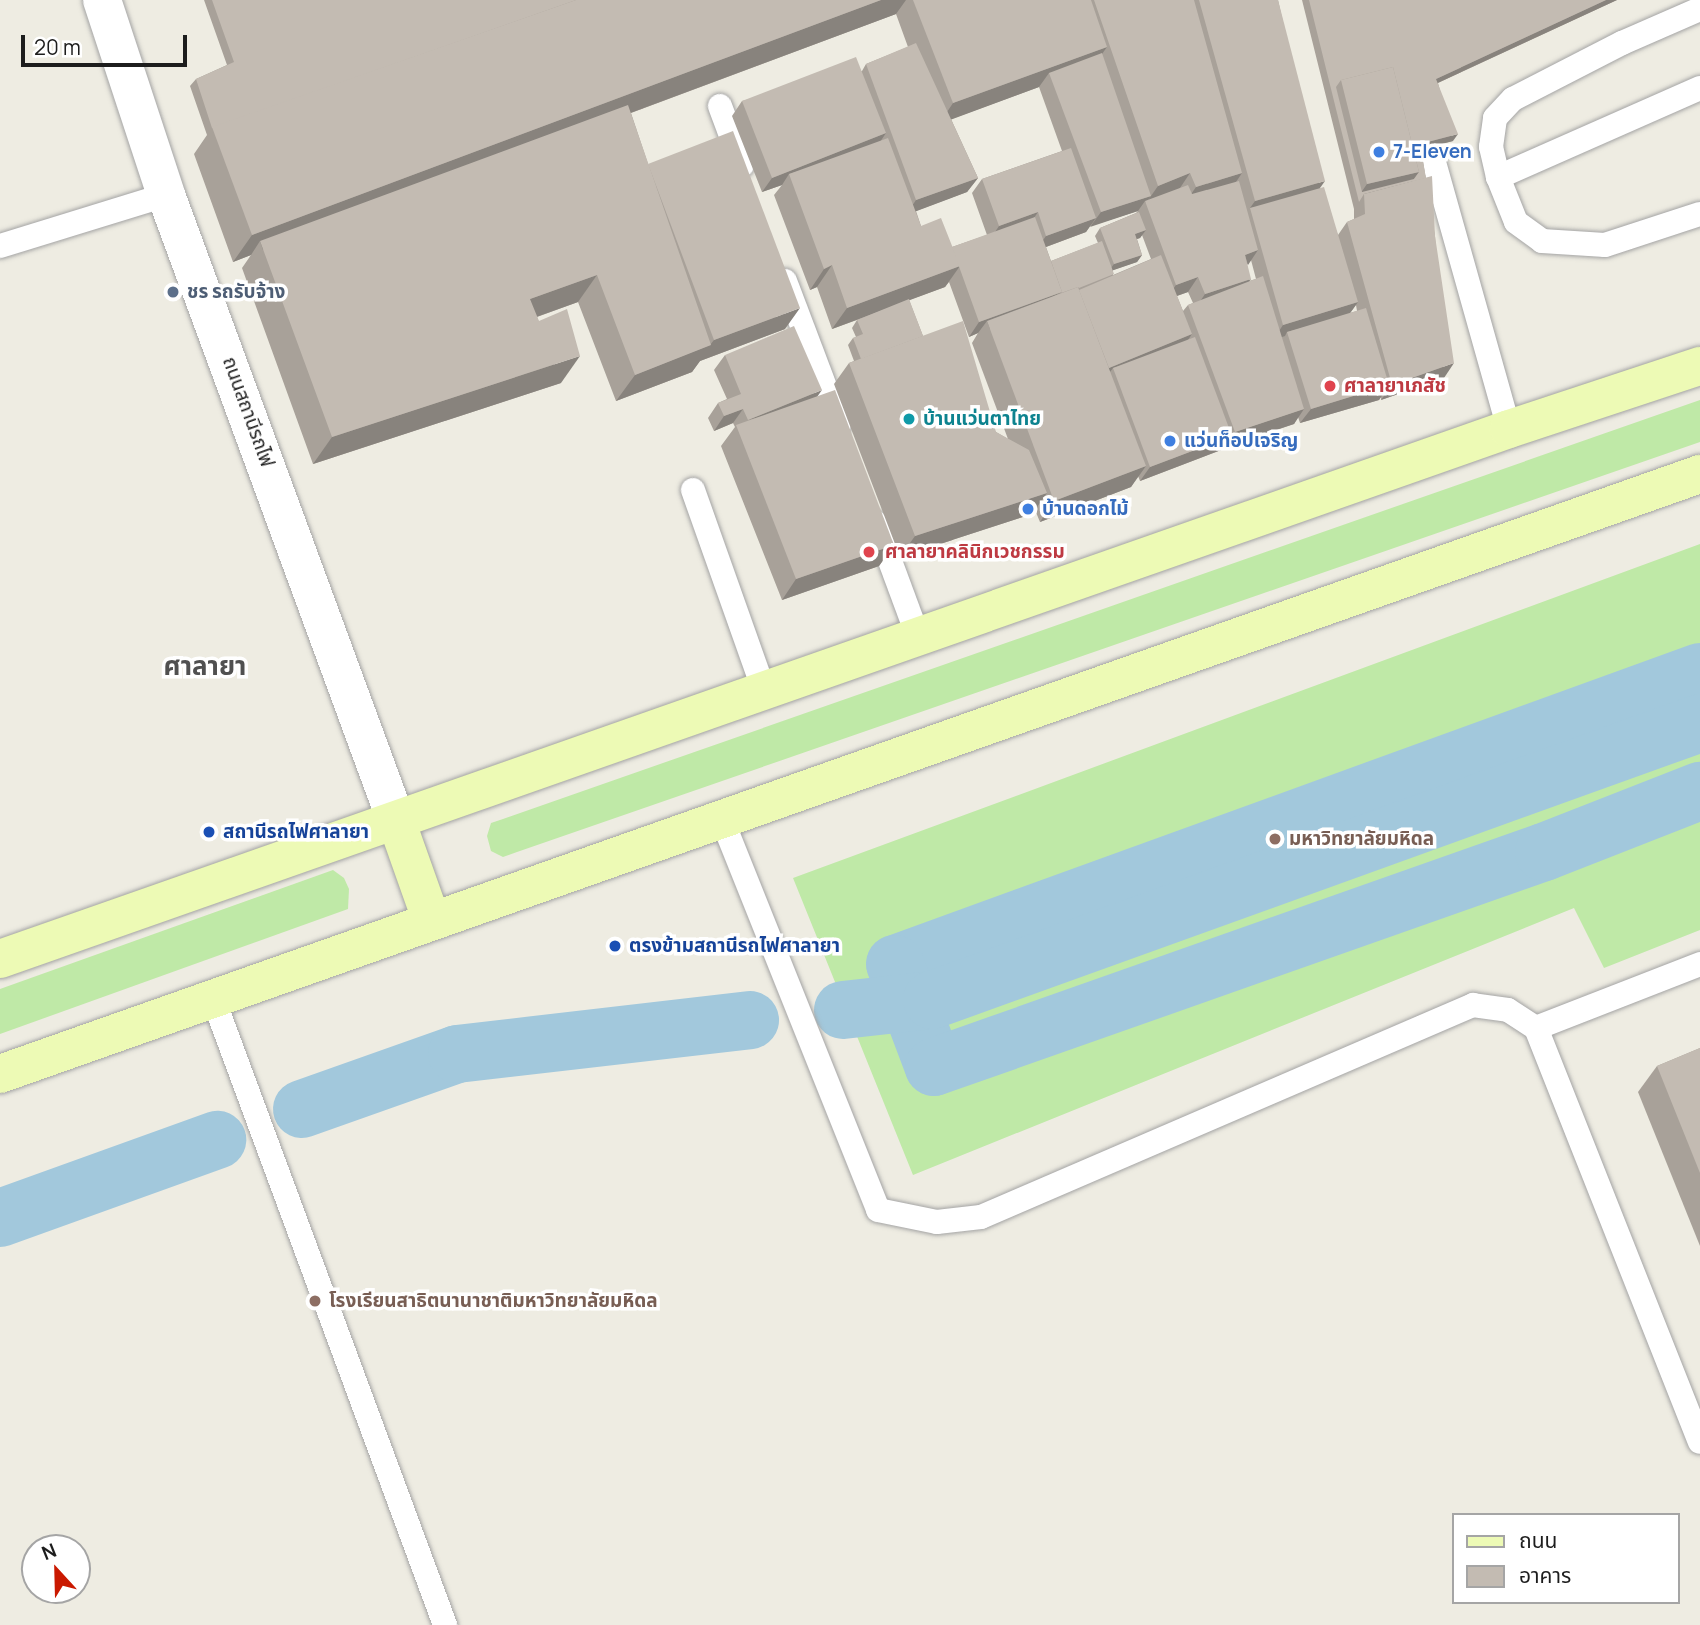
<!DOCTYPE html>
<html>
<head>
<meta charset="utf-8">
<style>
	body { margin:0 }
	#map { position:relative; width:1700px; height:1625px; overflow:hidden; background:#eeece2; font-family:Manrope,"Noto Sans Thai",sans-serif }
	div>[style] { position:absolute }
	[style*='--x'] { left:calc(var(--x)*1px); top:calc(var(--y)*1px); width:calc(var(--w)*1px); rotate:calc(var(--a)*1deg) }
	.grass>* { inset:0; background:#bfe9a7 }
	.canal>* { height:58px; margin:-29px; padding:0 29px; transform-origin:29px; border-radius:29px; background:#a2c8dc }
	.roads { filter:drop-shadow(0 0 2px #a4a4a4) drop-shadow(0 0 2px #a4a4a4) }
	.lane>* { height:24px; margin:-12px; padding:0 12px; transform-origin:12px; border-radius:12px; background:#fff }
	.street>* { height:38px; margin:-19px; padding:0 19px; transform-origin:19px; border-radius:19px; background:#fff }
	.secondary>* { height:38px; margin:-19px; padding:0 19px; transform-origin:19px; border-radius:19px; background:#edfab5 }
	.wall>* { inset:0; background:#a8a199 }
	.shaded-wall>* { inset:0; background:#88837d }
	.building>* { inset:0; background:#c3bbb2 }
	.dots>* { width:19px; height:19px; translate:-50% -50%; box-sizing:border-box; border:4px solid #fff; border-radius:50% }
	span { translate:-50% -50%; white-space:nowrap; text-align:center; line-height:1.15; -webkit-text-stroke:7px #fff; paint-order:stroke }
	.shop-label { font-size:19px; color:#366cbe; font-weight:700 }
	.left { translate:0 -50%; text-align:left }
	.service-label { font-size:19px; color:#4e5e75; font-weight:700 }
	.health-label { font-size:19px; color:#be3a42; font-weight:700 }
	.street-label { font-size:19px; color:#1d1d1d }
	.culture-label { font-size:19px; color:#0d838f; font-weight:700 }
	.transit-label { font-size:19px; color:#164399; font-weight:700 }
	.education-label { font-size:19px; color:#785e54; font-weight:700 }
	.district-label { font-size:26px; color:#505050; font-weight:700 }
	.legend { position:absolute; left:1452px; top:1513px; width:228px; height:91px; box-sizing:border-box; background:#fff; border:2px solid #a5a5a5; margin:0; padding:9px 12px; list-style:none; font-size:21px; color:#1d1d1d }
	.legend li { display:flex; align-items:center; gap:14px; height:35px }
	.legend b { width:35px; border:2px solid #a5a5a5 }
	.north { position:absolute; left:21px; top:1534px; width:70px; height:70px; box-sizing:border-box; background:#fff; border:2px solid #a5a5a5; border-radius:50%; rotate:338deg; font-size:19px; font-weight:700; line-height:28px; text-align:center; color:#1d1d1d }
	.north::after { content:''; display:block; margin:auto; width:24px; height:32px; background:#ca1900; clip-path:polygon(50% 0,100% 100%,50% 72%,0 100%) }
	.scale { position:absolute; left:21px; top:35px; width:166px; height:32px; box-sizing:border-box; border:4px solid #1d1d1d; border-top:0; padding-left:9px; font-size:21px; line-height:24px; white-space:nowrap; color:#1d1d1d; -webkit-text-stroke:5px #fff; paint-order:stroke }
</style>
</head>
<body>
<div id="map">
	<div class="grass">
		<div style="clip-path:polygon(1700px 400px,1700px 442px,517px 852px,503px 857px,491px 851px,487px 836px,491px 823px,503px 819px)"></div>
		<div style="clip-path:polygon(1700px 544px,1700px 930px,1604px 968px,1574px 908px,913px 1175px,793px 878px)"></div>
		<div style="clip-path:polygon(333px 870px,344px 878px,349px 889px,348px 909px,0 1034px,0 989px)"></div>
	</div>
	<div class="canal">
		<div style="--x:1700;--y:672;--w:856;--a:160.06"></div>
		<div style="--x:895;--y:964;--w:110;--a:69.3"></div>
		<div style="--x:934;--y:1067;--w:647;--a:-19.42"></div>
		<div style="--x:1544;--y:852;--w:168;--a:-21.4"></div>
		<div style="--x:843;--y:1010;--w:90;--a:-6.4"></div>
		<div style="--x:932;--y:1000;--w:816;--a:-19.83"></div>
		<div style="--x:302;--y:1109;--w:164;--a:-19.5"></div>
		<div style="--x:457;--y:1054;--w:295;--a:-6.6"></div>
		<div style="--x:0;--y:1218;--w:231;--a:-19.8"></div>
	</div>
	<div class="roads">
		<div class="lane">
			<div style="--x:1700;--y:88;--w:221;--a:156.2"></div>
			<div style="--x:1498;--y:177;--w:48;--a:68.2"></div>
			<div style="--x:1516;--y:222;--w:32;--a:36"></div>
			<div style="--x:1542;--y:241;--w:63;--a:3.6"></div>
			<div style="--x:1605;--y:245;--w:100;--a:-18.1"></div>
			<div style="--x:720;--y:106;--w:63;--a:69.6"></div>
			<div style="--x:1430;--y:148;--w:292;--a:74.3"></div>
			<div style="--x:1498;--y:177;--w:31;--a:-103"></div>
			<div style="--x:1491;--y:147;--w:29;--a:-82"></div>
			<div style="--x:1495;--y:118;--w:26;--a:-47"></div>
			<div style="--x:1513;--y:99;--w:123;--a:-27.2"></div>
			<div style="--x:1622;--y:43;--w:85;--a:-23.6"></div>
			<div style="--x:0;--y:246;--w:174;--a:-17.1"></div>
			<div style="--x:785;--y:281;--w:153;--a:69.3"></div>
			<div style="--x:693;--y:490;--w:213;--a:70.5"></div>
			<div style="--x:876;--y:523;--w:124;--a:69.7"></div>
			<div style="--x:721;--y:817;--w:423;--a:68.2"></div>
			<div style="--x:878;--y:1210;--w:60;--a:11.5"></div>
			<div style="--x:937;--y:1222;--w:44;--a:-6.5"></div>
			<div style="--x:981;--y:1217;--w:536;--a:-23.31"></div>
			<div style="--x:1473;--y:1005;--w:35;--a:8"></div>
			<div style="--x:1508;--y:1010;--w:33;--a:33"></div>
			<div style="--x:1536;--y:1028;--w:445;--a:68.4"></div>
			<div style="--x:213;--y:998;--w:669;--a:69.69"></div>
			<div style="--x:1536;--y:1028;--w:176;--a:-21.3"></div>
		</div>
		<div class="street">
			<div style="--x:102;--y:0;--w:205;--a:71.8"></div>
			<div style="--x:166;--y:195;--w:669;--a:69.8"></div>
		</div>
		<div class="secondary">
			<div style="--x:397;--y:823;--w:102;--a:70.5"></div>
			<div style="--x:0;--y:959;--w:1599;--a:-19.35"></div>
			<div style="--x:1509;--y:429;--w:201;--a:-18.3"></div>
			<div style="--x:0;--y:1074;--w:1803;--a:-19.44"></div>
		</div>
	</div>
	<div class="wall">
		<div style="clip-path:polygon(evenodd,204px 0,1278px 0,1320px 188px,1338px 235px,1347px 222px,1354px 219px,1354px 209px,1302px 0,1617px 0,1438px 83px,1453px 141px,1421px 149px,1435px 236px,1444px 378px,1381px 400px,1381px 397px,1379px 400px,1300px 423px,1298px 417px,1294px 424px,1225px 447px,1224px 446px,1221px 450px,1140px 481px,1138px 476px,1131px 487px,1040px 522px,1035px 510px,1032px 514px,900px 557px,834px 384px,849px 363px,854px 361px,848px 345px,853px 338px,856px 337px,852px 328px,857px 320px,876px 313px,832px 329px,817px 287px,810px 290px,774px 195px,782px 185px,762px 192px,732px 116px,742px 101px,862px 71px,866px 64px,908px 47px,896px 14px,631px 113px,648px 164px,785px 329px,700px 361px,692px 372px,616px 401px,578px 302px,537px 317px,561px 383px,313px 464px,242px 268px,251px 255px,233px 262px,194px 154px,207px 135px,190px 86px,196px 79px,227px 65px,204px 0,1039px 87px,1062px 151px,982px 179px,972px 193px,987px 235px,952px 247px,921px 226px,916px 211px,967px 192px,978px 178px,951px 119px,1039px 87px,204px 0,1138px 211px,1136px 213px,1100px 228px,1095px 236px,1098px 243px,1051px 261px,1046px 247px,1086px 232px,1090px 226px,1138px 211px,204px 0,1142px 235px,1151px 259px,1113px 275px,1113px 270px,1137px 262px,1142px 255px,1137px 239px,1140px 238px,1142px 235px,204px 0,1251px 260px,1256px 279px,1249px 281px,1247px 265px,1251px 260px,204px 0,949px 282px,969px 337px,978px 333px,972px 343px,1008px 439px,996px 432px,923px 336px,909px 300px,945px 287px,949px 282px,204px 0,1188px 292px,1193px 303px,1188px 305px,1183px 311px,1177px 296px,1188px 292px,204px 0,1356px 305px,1357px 311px,1350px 313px,1356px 305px)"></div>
		<div style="clip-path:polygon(725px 355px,817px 396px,894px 545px,879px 566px,782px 600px,721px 446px,735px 427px,733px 423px,714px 431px,708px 418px,718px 403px,727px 399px,714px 370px)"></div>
		<div style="clip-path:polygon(1700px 1048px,1700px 1246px,1638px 1092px,1657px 1066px)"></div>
	</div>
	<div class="shaded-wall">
		<div style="clip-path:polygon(881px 0,906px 0,896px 14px,263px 250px,260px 241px,251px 255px,233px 262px,252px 235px)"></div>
		<div style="clip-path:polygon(1606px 0,1617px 0,1431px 86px,1436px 79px)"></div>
		<div style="clip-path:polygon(1107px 47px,1092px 68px,1049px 73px,1039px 87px,939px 124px,953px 103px)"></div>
		<div style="clip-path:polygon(886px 133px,876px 148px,789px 174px,782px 185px,762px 192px,772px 178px)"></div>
		<div style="clip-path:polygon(1458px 134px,1453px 141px,1414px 151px,1420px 144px)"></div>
		<div style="clip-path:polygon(1419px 172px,1408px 187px,1364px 194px,1358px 197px,1367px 184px)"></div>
		<div style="clip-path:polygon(1190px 173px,1176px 194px,1146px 203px,1158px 186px)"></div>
		<div style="clip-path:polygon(1242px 173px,1228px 194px,1181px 209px,1196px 187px)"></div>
		<div style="clip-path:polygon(978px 178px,967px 192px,906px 215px,916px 200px)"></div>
		<div style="clip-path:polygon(1325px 181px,1310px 202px,1250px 208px,1255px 201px)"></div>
		<div style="clip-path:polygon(1151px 196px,1146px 203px,1145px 201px,1138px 211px,1090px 227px,1101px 212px)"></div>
		<div style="clip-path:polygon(1038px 212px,1028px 227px,989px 241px,999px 226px)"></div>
		<div style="clip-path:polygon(1096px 218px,1086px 232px,1035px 251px,1046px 236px)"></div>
		<div style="clip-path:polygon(1146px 230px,1140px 238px,1130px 241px,1135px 234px)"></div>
		<div style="clip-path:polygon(1258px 250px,1248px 265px,1245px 255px)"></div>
		<div style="clip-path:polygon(1142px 255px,1137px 262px,1108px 272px,1114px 264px)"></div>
		<div style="clip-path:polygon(832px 265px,817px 287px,810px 290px,824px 269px)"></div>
		<div style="clip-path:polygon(960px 266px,945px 287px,832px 329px,847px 308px)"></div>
		<div style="clip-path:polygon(597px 275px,578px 302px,511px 326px,530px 299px)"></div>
		<div style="clip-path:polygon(1198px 277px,1188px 292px,1165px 300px,1176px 285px)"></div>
		<div style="clip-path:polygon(1251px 279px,1241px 293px,1195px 309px,1205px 294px)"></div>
		<div style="clip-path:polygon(1062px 292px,990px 329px,987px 321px,978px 333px,969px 337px,979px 322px)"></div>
		<div style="clip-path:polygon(1358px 302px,1348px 316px,1287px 332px,1285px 336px,1273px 340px,1283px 325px)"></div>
		<div style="clip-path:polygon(800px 308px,785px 329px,700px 361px,692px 372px,616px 401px,635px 375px,710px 345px,714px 340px)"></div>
		<div style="clip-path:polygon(1192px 334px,1182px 349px,1113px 368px,1104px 380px,1109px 368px)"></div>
		<div style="clip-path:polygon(580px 356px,561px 383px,313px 464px,332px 437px)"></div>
		<div style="clip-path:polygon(1454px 363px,1444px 378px,1381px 400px,1392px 385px)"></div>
		<div style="clip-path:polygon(1389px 385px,1379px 400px,1300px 423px,1311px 409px)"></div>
		<div style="clip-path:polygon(822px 390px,812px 404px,748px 420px)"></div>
		<div style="clip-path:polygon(743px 409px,733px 423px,714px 431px,724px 416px)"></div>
		<div style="clip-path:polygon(1304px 409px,1294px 424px,1225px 447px,1235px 432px)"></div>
		<div style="clip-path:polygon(1232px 436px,1221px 450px,1140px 481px,1150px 467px)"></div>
		<div style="clip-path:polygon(1146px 466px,1131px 487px,1040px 522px,1054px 501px)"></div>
		<div style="clip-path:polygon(1047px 493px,1032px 514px,900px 557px,915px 536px)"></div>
		<div style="clip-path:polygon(894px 545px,879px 566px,782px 600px,796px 579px)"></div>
	</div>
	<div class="building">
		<div style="clip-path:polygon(212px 0,576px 0,212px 128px,196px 79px,234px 62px)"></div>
		<div style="clip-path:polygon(576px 0,881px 0,252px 235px,212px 127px)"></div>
		<div style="clip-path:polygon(913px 0,1091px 0,1107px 47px,953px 103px)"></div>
		<div style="clip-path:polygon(1094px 0,1194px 0,1242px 173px,1196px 187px,1190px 173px,1158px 186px)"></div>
		<div style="clip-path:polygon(1199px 0,1278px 0,1325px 181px,1255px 201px)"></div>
		<div style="clip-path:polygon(evenodd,1309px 0,1606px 0,1436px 79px,1458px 134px,1420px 144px,1426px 178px,1364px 194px,1359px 202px,1309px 0,1393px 67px,1419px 172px,1414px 179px,1362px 192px,1336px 87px,1341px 80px,1393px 67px)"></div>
		<div style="clip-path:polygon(916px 43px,978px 178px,916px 200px,866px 64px)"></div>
		<div style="clip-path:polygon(1102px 53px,1151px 196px,1101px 212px,1049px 73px)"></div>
		<div style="clip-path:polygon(856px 57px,886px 133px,772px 178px,742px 101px)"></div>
		<div style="clip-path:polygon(1393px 67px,1419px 172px,1367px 184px,1341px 80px)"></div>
		<div style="clip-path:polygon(628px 105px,711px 345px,635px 375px,597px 275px,530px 299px,539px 321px,567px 309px,580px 356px,332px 437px,260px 241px)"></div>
		<div style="clip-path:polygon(733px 131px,800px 308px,714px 340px,648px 164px)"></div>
		<div style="clip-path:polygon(888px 138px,921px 226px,941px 218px,960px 266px,847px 308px,832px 265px,824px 269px,789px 174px)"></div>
		<div style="clip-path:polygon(1071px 148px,1096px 218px,1046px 236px,1038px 212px,999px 226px,982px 179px)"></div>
		<div style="clip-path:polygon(1432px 176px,1435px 236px,1454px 363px,1392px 385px,1347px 222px,1365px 214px,1364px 194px)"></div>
		<div style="clip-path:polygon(1239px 181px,1258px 250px,1245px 255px,1251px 279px,1205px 294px,1198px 277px,1176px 285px,1145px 201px,1188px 185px,1192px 194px)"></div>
		<div style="clip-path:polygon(1324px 187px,1358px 302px,1283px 325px,1250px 208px)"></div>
		<div style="clip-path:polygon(1139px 212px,1146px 230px,1135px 234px,1142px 255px,1114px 264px,1100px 228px)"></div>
		<div style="clip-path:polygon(1035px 217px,1062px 292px,979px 322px,952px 247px)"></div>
		<div style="clip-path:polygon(1102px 241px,1114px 274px,1079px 288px,1078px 287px,1061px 293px,1062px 292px,1051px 261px)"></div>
		<div style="clip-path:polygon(1161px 255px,1192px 334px,1109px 368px,1079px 290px)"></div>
		<div style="clip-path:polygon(1263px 276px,1304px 409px,1235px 432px,1188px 305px)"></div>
		<div style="clip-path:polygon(1078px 287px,1146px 466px,1054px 501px,987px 321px)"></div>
		<div style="clip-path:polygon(909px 299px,923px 336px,861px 359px,853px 338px,863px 334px,857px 320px)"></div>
		<div style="clip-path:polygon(1366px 308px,1389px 385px,1311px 409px,1287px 332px)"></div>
		<div style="clip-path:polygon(963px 321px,996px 432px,1029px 450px,1047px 493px,915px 536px,849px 363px)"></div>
		<div style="clip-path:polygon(794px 326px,822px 390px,748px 420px,743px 409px,724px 416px,718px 403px,741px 394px,725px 355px)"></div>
		<div style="clip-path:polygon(1195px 337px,1232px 436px,1150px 467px,1113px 368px)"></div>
		<div style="clip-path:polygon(835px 390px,894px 545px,796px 579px,736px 425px)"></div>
		<div style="clip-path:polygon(1700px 1048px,1700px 1173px,1657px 1066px)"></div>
	</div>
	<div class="dots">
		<div style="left:1379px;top:152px;background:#3f7fe0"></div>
		<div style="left:173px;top:292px;background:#5c6f8a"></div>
		<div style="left:1330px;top:386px;background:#e0444e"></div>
		<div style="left:909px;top:419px;background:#0f9aa8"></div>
		<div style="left:1170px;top:441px;background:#3f7fe0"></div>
		<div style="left:1028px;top:509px;background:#3f7fe0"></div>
		<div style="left:869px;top:552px;background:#e0444e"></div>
		<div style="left:209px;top:832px;background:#1a4fb4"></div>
		<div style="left:1275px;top:839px;background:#8d6e63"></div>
		<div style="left:615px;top:946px;background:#1a4fb4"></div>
		<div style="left:315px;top:1301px;background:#8d6e63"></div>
	</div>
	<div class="shop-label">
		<span class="left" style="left:1393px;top:152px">7-Eleven</span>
		<span class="left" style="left:1184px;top:441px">แว่นท็อปเจริญ</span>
		<span class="left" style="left:1042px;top:509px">บ้านดอกไม้</span>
	</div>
	<div class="service-label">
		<span class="left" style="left:187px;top:292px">ชร รถรับจ้าง</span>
	</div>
	<div class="health-label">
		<span class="left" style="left:1344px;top:386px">ศาลายาเภสัช</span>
		<span class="left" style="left:885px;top:552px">ศาลายาคลินิกเวชกรรม</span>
	</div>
	<div class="street-label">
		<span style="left:248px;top:412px;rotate:70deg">ถนนสถานีรถไฟ</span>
	</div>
	<div class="culture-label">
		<span class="left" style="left:923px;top:419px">บ้านแว่นตาไทย</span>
	</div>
	<div class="transit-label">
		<span class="left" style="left:223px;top:832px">สถานีรถไฟศาลายา</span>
		<span class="left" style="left:629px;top:946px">ตรงข้ามสถานีรถไฟศาลายา</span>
	</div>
	<div class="education-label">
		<span class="left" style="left:1289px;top:839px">มหาวิทยาลัยมหิดล</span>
		<span class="left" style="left:329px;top:1301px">โรงเรียนสาธิตนานาชาติมหาวิทยาลัยมหิดล</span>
	</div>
	<div class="district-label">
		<span style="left:205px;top:666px">ศาลายา</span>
	</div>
	<ul class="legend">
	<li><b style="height:9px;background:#edfab5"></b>ถนน</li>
	<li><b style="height:19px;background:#c3bbb2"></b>อาคาร</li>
	</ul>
	<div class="north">N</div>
	<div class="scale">20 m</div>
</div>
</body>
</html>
